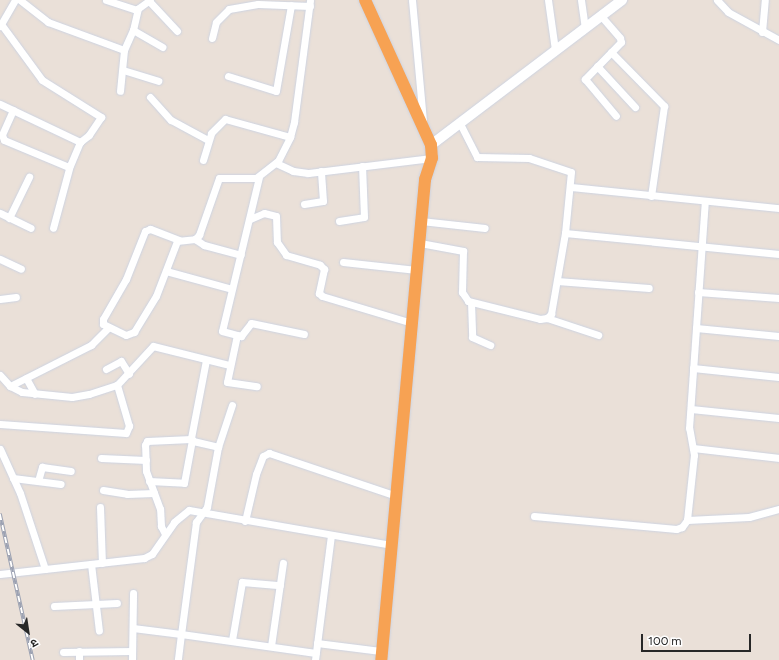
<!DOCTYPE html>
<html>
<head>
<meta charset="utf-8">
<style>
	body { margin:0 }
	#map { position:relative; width:779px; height:660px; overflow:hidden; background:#eae0d8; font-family:Figtree,"Noto Sans Devanagari",sans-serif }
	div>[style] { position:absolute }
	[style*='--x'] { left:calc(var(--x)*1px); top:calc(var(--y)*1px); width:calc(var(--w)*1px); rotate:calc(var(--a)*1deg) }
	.roads { filter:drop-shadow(0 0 1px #cdd3e1) drop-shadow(0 0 1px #cdd3e1) }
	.minor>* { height:7px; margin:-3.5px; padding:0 3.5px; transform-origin:3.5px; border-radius:3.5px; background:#fff }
	.secondary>* { height:10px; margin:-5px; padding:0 5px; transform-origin:5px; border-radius:5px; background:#fff }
	.trunk>* { height:12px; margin:-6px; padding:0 6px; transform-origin:6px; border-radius:6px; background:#f7a253 }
	.rail>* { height:3.5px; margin-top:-1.75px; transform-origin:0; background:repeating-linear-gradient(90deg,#fff 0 6px,#9ba1b2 0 12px); box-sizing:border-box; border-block:1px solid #9ba1b2 }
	span { translate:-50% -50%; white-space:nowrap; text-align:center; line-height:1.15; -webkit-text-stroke:3px #fff; paint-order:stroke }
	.north { position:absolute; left:8px; top:612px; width:40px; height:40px; -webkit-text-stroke:3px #fff; paint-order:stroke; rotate:150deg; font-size:11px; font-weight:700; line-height:16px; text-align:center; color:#272727 }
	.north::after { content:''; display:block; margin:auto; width:14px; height:18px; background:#272727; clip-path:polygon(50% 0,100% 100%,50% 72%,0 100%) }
	.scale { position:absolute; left:641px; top:634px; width:110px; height:18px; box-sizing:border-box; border:2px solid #272727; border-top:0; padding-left:5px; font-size:12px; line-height:14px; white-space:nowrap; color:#272727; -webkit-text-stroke:3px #fff; paint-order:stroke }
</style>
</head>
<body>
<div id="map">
	<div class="roads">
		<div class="minor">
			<div style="--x:20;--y:0;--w:36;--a:38"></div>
			<div style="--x:48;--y:22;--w:81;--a:20.2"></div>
			<div style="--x:124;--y:50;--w:41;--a:95.6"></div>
			<div style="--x:106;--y:0;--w:32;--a:18"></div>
			<div style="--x:136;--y:10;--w:17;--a:-36"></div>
			<div style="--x:412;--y:0;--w:121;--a:84.8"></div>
			<div style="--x:548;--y:0;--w:50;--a:82"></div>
			<div style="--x:581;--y:0;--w:28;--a:82"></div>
			<div style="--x:717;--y:0;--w:16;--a:47"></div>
			<div style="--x:728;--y:12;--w:58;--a:28.8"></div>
			<div style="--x:149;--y:1;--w:41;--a:47"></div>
			<div style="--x:601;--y:16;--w:29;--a:49"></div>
			<div style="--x:620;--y:38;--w:4;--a:76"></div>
			<div style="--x:621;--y:42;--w:52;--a:134.2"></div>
			<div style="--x:585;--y:79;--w:48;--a:50"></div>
			<div style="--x:1;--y:24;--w:69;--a:53.8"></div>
			<div style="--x:42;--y:80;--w:70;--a:32.1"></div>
			<div style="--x:101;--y:117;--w:22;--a:124"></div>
			<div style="--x:89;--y:135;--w:11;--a:142"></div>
			<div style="--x:80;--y:142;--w:25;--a:113"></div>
			<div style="--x:70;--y:165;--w:65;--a:105.1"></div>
			<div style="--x:0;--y:26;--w:30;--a:-60"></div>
			<div style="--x:133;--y:30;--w:34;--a:30"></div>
			<div style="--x:762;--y:32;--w:32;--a:-85"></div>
			<div style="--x:212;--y:38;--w:16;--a:-76"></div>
			<div style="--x:216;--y:22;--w:18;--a:-45"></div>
			<div style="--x:229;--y:9;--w:29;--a:-10"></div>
			<div style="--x:258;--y:4;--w:52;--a:2.2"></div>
			<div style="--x:124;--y:50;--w:22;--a:-66"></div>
			<div style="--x:133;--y:30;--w:22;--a:-77"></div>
			<div style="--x:611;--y:52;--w:76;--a:45.5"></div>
			<div style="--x:664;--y:106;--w:91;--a:98.2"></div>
			<div style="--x:597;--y:66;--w:56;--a:47.2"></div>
			<div style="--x:123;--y:70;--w:37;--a:17"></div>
			<div style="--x:228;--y:76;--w:50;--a:17.4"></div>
			<div style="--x:276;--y:91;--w:87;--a:-80.1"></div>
			<div style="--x:150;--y:97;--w:31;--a:48"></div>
			<div style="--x:171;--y:120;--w:42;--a:28.4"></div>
			<div style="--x:0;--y:104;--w:89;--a:25.4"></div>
			<div style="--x:13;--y:110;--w:27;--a:114"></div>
			<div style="--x:2;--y:135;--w:5;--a:68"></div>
			<div style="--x:4;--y:140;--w:70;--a:22.6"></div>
			<div style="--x:203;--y:160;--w:28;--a:-73"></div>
			<div style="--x:211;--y:133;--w:20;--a:-45"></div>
			<div style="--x:225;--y:119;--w:67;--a:15.5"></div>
			<div style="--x:276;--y:163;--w:19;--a:25"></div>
			<div style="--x:293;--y:171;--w:15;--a:8"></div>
			<div style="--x:308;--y:173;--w:125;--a:-6.9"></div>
			<div style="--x:259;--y:177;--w:158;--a:103.5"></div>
			<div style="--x:222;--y:331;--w:20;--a:15"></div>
			<div style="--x:241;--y:336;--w:16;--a:-52"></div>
			<div style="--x:251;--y:323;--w:54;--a:11.7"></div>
			<div style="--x:571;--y:187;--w:209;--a:5.8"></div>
			<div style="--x:304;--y:204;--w:19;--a:-9"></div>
			<div style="--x:323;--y:201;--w:30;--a:-94"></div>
			<div style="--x:0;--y:213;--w:34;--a:26"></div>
			<div style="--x:9;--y:218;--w:46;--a:-64"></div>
			<div style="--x:250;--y:219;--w:15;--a:-23"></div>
			<div style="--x:264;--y:213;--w:12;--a:14"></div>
			<div style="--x:276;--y:216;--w:26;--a:88"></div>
			<div style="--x:277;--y:242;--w:16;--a:55"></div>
			<div style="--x:286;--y:255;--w:35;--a:16"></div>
			<div style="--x:320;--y:265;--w:6;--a:45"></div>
			<div style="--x:324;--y:269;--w:25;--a:102"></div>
			<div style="--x:319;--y:293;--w:4;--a:45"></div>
			<div style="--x:322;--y:296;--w:94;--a:16.7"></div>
			<div style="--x:339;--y:221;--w:25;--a:-9"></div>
			<div style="--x:364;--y:217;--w:51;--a:-92.2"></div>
			<div style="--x:421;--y:221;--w:64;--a:6.2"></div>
			<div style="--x:565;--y:233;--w:215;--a:5.6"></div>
			<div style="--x:195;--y:239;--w:11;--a:34"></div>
			<div style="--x:204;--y:245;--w:38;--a:15"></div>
			<div style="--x:179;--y:240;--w:31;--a:-159"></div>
			<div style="--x:150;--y:229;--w:5;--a:158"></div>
			<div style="--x:145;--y:231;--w:52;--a:111.6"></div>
			<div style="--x:126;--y:279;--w:46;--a:119.9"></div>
			<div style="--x:103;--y:319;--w:5;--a:90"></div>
			<div style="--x:103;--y:324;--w:25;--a:26"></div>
			<div style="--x:126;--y:335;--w:9;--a:-21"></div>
			<div style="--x:134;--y:332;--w:42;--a:-58.6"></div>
			<div style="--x:156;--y:296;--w:59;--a:-69.1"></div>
			<div style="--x:177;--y:241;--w:18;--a:-6"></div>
			<div style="--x:195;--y:239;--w:6;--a:-45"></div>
			<div style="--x:199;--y:235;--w:60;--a:-70.7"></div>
			<div style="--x:219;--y:178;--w:37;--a:0"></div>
			<div style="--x:256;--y:178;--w:28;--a:-38"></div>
			<div style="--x:278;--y:161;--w:27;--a:-63"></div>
			<div style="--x:290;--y:137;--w:16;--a:-75"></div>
			<div style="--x:294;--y:122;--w:123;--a:-82.5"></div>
			<div style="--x:420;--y:243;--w:44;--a:10.5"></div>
			<div style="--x:463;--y:251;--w:41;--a:91.4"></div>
			<div style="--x:462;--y:292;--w:11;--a:56"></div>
			<div style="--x:468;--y:301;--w:74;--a:14"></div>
			<div style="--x:540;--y:319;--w:7;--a:-8"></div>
			<div style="--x:547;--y:318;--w:6;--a:-45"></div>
			<div style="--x:551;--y:314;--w:82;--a:-80.2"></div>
			<div style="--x:565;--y:233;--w:61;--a:-84.4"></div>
			<div style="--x:571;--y:172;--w:44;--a:-161.6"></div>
			<div style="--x:529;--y:158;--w:52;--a:-178.9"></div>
			<div style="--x:477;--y:157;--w:37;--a:-117"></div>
			<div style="--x:0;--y:259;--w:23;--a:25"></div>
			<div style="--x:343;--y:262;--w:74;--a:6.2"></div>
			<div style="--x:166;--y:271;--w:68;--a:15.3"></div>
			<div style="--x:557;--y:281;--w:92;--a:4.4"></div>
			<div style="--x:698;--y:292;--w:81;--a:4.2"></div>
			<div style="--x:0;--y:299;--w:16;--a:-7"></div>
			<div style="--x:471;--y:302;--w:35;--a:88"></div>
			<div style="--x:472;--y:337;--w:20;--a:24"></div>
			<div style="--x:547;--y:318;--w:54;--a:18.4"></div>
			<div style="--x:696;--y:328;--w:83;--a:5.5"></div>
			<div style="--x:237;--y:335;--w:48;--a:102"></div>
			<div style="--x:227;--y:382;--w:30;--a:8"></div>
			<div style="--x:206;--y:360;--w:79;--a:100.9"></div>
			<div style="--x:191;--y:438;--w:4;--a:56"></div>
			<div style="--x:193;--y:441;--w:26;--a:13"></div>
			<div style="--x:693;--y:368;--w:86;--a:6"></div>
			<div style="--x:106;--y:369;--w:17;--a:-28"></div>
			<div style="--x:121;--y:361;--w:15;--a:58"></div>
			<div style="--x:0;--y:375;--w:15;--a:48"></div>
			<div style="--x:10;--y:386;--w:13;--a:27"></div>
			<div style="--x:22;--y:392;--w:50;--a:5.7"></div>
			<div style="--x:72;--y:397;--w:17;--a:-10"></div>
			<div style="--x:89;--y:394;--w:29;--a:-18"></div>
			<div style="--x:117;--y:385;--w:53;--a:-47.3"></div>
			<div style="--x:153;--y:346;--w:78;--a:14"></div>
			<div style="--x:26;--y:378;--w:18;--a:61"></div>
			<div style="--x:10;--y:386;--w:91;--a:-26.8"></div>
			<div style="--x:91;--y:345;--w:25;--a:-45"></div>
			<div style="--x:232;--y:405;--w:44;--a:108.4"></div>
			<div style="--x:218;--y:447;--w:61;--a:100.4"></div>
			<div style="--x:207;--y:507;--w:19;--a:126"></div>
			<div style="--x:196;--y:522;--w:113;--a:97.6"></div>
			<div style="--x:181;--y:634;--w:136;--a:8"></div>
			<div style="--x:691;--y:409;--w:88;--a:5.8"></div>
			<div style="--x:0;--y:424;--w:126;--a:4.1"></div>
			<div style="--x:126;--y:433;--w:8;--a:-67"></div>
			<div style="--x:129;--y:426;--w:43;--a:-106.3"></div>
			<div style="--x:693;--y:448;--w:87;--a:6.6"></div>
			<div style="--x:0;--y:449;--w:48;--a:65.6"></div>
			<div style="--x:20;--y:493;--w:80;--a:71.8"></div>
			<div style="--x:101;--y:458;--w:45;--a:2.5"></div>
			<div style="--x:13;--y:478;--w:48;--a:7.1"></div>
			<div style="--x:38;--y:481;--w:15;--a:-74"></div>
			<div style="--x:42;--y:467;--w:29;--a:8"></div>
			<div style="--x:149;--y:481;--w:35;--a:3"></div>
			<div style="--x:184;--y:483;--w:44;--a:-79.5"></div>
			<div style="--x:103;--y:490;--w:24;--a:9"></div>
			<div style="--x:127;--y:494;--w:27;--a:-2"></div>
			<div style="--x:100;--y:507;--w:56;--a:88"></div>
			<div style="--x:534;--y:516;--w:143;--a:5.2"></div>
			<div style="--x:676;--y:529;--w:6;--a:-18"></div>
			<div style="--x:682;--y:527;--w:9;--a:-54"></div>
			<div style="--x:687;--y:520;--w:65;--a:-83.9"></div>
			<div style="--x:694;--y:455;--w:27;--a:-100"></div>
			<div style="--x:689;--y:428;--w:227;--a:-86"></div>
			<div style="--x:687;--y:520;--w:62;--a:-2.8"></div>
			<div style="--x:749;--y:517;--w:31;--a:-15"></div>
			<div style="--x:245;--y:521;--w:48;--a:-76.8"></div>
			<div style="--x:256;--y:474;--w:19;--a:-69"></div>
			<div style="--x:263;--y:456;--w:7;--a:-27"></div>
			<div style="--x:269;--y:453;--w:135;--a:18.6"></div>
			<div style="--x:165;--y:534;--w:9;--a:-117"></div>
			<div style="--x:161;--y:526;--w:17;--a:-93"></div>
			<div style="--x:160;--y:509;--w:40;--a:-110.2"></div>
			<div style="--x:146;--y:471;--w:26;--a:-92"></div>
			<div style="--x:145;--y:445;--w:4;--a:-63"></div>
			<div style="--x:147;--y:441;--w:44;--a:-2.6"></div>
			<div style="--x:91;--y:564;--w:67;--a:83.2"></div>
			<div style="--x:0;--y:574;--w:145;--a:-6.3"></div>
			<div style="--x:144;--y:558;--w:9;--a:-27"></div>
			<div style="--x:152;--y:554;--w:39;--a:-55"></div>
			<div style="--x:174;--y:522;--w:19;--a:-39"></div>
			<div style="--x:189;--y:510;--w:205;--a:9.8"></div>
			<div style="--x:54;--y:606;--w:63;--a:-2.7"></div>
			<div style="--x:133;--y:628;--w:48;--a:7.1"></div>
			<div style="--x:181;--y:634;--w:26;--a:97"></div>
			<div style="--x:232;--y:640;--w:59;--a:-80.2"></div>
			<div style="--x:242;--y:582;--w:38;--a:5"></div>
			<div style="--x:317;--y:643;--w:64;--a:7.1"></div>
			<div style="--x:271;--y:646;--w:84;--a:-81.8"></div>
			<div style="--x:79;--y:651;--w:9;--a:90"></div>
			<div style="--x:63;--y:652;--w:69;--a:-0.8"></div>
			<div style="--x:132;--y:660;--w:67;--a:-89.1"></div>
			<div style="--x:315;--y:660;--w:126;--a:-82.7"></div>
		</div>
		<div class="secondary">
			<div style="--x:431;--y:145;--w:240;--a:-37.2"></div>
		</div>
		<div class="trunk">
			<div style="--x:365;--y:0;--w:159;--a:65.5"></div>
			<div style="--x:431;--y:145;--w:13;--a:86"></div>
			<div style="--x:432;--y:158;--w:23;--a:108"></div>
			<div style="--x:425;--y:180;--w:482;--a:95.2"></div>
		</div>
	</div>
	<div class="rail">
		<div style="--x:0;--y:514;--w:150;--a:77.3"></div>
	</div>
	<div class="north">उ</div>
	<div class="scale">100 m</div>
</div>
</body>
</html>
